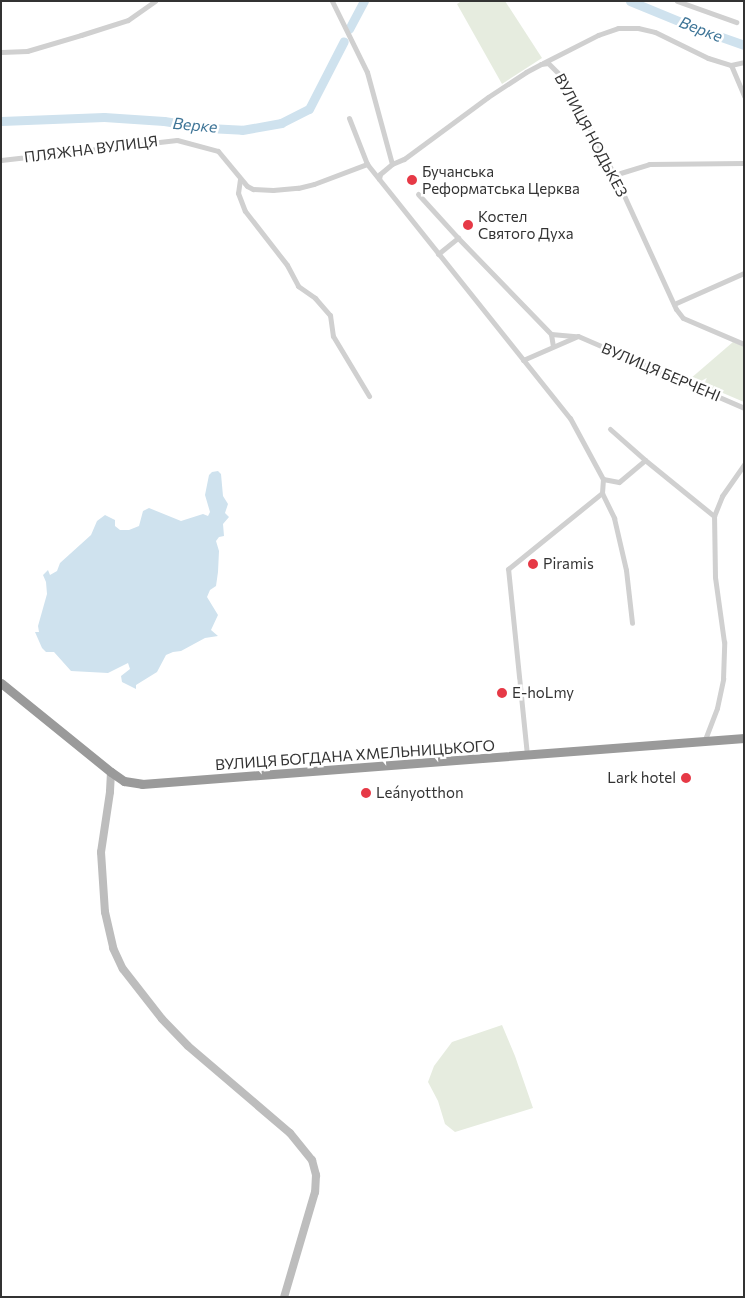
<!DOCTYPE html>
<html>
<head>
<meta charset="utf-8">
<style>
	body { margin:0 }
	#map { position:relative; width:745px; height:1298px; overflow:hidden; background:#fff; font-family:Commissioner,sans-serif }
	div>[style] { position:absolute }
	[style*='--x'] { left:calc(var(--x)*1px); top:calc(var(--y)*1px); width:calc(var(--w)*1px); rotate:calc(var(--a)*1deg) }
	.green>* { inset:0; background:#e6ecdf }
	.water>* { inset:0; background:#cfe2ee }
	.river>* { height:9px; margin:-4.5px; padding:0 4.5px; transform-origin:4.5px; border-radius:4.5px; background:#cfe2ee }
	.street>* { height:5px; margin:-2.5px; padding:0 2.5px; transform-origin:2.5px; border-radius:2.5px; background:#d0d0d0 }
	.secondary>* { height:8px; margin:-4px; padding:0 4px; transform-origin:4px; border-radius:4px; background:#bdbdbd }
	.highway>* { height:9px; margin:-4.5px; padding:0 4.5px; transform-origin:4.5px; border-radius:4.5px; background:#9a9a9a }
	.dots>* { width:14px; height:14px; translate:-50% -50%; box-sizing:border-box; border:2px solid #fff; border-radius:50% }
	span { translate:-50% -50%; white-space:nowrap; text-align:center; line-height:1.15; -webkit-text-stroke:5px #fff; paint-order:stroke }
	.street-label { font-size:15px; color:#333 }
	.poi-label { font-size:15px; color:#333 }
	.left { translate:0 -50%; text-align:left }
	.right { translate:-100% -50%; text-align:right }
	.water-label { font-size:16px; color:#3f7597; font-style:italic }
	.frame { position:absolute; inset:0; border:2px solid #333; pointer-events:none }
</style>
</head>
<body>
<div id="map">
	<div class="green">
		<div style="clip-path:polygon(462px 1px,505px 1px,542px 58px,502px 84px,457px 4px)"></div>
		<div style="clip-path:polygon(733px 342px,744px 346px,744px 402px,690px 379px)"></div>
		<div style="clip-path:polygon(502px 1025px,515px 1056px,533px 1108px,455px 1132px,445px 1124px,438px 1101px,428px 1082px,434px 1066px,452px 1042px)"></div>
	</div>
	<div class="water">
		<div style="clip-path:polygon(218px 471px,221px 474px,223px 496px,228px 504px,225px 513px,229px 517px,223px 524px,224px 536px,219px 537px,216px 541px,219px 551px,218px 572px,216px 586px,210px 590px,207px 597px,218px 615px,211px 630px,218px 636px,205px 638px,181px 651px,173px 652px,166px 655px,157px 672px,136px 685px,136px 689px,122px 682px,121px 676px,130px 669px,128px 663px,108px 673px,71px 671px,54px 652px,46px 652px,42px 648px,35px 632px,39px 632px,38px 626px,47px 594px,46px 582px,43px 575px,48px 570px,50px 575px,57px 571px,60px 563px,91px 535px,97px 521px,105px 515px,115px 520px,115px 526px,120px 530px,129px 530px,139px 526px,143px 511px,149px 508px,181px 521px,203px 514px,208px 516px,210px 512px,205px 495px,209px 475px,212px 472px)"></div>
	</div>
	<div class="river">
		<div style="--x:630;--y:1;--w:68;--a:22.4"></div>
		<div style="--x:693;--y:27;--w:54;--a:19.4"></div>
		<div style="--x:349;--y:29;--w:32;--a:-62"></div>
		<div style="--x:1;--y:121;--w:103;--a:-2.2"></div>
		<div style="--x:104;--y:117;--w:60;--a:3.8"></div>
		<div style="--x:164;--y:121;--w:45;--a:9"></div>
		<div style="--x:208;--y:128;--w:34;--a:3"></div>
		<div style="--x:242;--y:130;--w:40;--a:-10"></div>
		<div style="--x:281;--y:123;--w:31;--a:-27"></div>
		<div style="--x:309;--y:109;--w:76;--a:-62.8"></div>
	</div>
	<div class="street">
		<div style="--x:332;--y:1;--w:79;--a:63.8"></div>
		<div style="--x:367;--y:72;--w:95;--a:74.8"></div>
		<div style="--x:392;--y:164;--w:16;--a:140"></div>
		<div style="--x:380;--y:174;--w:5;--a:101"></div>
		<div style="--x:677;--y:1;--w:63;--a:19.6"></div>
		<div style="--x:1;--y:52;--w:26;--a:-2"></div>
		<div style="--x:27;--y:51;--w:56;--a:-16.5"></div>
		<div style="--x:81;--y:35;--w:49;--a:-17.7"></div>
		<div style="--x:128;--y:20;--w:33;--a:-35"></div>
		<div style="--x:543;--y:63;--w:62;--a:-27"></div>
		<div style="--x:598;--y:35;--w:21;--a:-19"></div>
		<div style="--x:618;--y:28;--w:20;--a:0"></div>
		<div style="--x:638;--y:28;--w:17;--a:13"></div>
		<div style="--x:655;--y:32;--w:59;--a:26.1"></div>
		<div style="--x:708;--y:58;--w:24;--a:17"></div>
		<div style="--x:731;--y:65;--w:34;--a:67"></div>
		<div style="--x:731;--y:65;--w:13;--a:-13"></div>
		<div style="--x:349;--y:118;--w:49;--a:68.6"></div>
		<div style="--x:367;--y:164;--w:325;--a:51.4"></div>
		<div style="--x:570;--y:418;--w:69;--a:61.6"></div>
		<div style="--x:603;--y:479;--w:16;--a:11"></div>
		<div style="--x:619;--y:482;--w:34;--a:-40"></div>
		<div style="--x:645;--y:460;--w:89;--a:39.1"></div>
		<div style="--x:1;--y:160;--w:177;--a:-6.5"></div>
		<div style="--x:177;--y:140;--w:42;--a:15"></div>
		<div style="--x:218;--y:151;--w:45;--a:50.4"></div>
		<div style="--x:247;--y:186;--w:7;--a:27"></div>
		<div style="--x:253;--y:189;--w:20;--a:3"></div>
		<div style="--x:273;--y:190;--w:25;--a:-5"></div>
		<div style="--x:298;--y:188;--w:16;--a:-14"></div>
		<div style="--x:314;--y:184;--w:57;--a:-20.7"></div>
		<div style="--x:392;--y:164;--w:13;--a:-23"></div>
		<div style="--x:404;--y:159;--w:104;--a:-36.4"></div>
		<div style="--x:488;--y:97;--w:45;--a:-33.3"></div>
		<div style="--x:526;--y:72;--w:17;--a:-28"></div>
		<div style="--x:541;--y:64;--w:7;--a:-8"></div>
		<div style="--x:548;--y:63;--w:20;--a:45"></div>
		<div style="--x:562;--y:77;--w:115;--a:61.9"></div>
		<div style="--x:616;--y:178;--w:144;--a:65.4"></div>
		<div style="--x:676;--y:309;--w:11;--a:52"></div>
		<div style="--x:683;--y:318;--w:66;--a:23.1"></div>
		<div style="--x:614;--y:175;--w:37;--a:-17"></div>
		<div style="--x:649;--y:164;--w:95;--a:-0.6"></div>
		<div style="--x:240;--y:179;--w:14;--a:98"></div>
		<div style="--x:238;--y:193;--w:19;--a:69"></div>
		<div style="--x:245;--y:211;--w:68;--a:52.1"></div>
		<div style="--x:287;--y:265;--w:24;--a:62"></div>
		<div style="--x:298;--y:286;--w:21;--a:35"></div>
		<div style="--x:315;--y:298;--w:23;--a:49"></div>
		<div style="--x:330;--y:315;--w:21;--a:82"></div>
		<div style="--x:333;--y:336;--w:70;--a:59"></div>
		<div style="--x:418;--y:194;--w:59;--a:47.7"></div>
		<div style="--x:438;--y:254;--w:26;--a:-39"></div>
		<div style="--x:458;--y:238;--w:134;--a:45.9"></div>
		<div style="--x:551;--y:334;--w:12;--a:81"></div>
		<div style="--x:674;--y:304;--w:77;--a:-23.9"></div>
		<div style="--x:551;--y:334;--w:25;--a:5"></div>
		<div style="--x:523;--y:360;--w:60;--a:-23.6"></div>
		<div style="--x:578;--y:336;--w:181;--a:23.4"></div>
		<div style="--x:610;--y:429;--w:47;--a:41.5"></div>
		<div style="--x:602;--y:493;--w:28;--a:64"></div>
		<div style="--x:614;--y:518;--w:53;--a:77"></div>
		<div style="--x:626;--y:570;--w:53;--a:83.5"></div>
		<div style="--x:704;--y:742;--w:36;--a:-69"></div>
		<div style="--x:717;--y:708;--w:30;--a:-78"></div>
		<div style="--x:723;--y:679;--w:37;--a:-88"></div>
		<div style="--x:724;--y:642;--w:66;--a:-97.9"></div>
		<div style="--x:715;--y:577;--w:61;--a:-90.9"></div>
		<div style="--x:714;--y:516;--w:22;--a:-68"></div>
		<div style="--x:722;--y:496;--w:39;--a:-55"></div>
		<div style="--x:527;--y:755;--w:187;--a:-95.8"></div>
		<div style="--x:508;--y:569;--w:121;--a:-39"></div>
		<div style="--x:602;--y:493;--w:14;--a:-86"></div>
	</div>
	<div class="secondary">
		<div style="--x:111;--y:772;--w:20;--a:93"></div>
		<div style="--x:110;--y:792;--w:61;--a:98.5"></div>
		<div style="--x:101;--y:852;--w:60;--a:86.2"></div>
		<div style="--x:105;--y:912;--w:37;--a:77"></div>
		<div style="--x:113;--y:948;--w:23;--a:65"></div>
		<div style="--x:123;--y:969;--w:63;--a:52"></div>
		<div style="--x:162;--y:1019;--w:37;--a:46"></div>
		<div style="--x:188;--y:1046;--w:134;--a:40.5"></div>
		<div style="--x:290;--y:1133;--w:35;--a:51"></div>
		<div style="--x:312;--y:1160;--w:16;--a:75"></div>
		<div style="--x:316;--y:1175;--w:17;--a:93"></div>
		<div style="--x:315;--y:1192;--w:109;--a:106.4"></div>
	</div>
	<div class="highway">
		<div style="--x:1;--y:683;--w:141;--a:39"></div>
		<div style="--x:111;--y:772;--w:16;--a:35"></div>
		<div style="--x:124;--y:781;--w:18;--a:9"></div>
		<div style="--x:142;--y:784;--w:604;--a:-4.37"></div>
	</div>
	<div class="dots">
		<div style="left:412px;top:180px;background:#e63946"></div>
		<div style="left:468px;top:225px;background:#e63946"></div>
		<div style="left:533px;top:564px;background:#e63946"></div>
		<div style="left:502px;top:693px;background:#e63946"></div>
		<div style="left:686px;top:778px;background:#e63946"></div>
		<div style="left:366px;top:793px;background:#e63946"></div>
	</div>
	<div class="street-label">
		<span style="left:591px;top:135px;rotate:62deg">ВУЛИЦЯ НОДЬКЕЗ</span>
		<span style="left:91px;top:149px;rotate:-7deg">ПЛЯЖНА ВУЛИЦЯ</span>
		<span style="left:661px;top:372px;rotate:23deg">ВУЛИЦЯ БЕРЧЕНІ</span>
		<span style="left:355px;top:755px;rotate:-4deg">ВУЛИЦЯ БОГДАНА ХМЕЛЬНИЦЬКОГО</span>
	</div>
	<div class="poi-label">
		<span class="left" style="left:422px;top:180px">Бучанська<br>Реформатська Церква</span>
		<span class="left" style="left:478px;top:225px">Костел<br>Святого Духа</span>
		<span class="left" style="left:543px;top:564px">Piramis</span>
		<span class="left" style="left:512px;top:693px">E-hoLmy</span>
		<span class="right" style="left:676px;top:778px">Lark hotel</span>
		<span class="left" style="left:376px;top:793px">Leányotthon</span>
	</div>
	<div class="water-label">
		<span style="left:701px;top:29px;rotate:21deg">Верке</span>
		<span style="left:195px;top:125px;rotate:5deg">Верке</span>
	</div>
	<div class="frame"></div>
</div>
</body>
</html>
